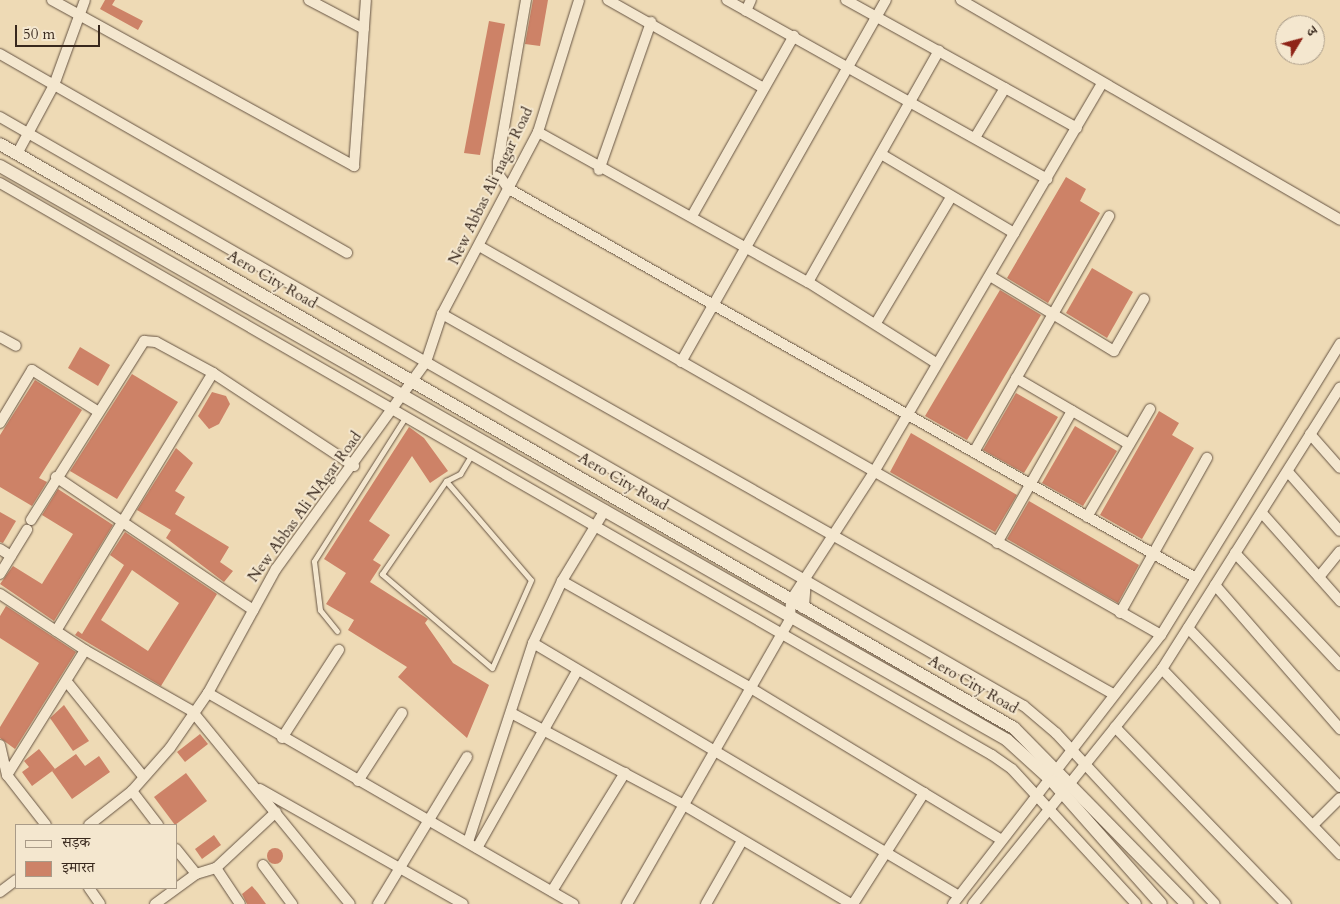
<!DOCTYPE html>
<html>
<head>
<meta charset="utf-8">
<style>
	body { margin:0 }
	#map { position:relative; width:1340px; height:904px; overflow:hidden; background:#eedab5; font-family:Cardo,"Noto Serif Devanagari",serif }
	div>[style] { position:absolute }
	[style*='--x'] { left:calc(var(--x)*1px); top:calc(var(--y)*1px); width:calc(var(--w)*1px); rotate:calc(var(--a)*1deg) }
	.building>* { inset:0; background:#cd8267 }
	.round { border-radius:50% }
	.roads { filter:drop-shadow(0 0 1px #665443) drop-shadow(0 0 1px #665443) }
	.service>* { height:5px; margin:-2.5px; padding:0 2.5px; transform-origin:2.5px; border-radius:2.5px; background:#f4e7cf }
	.minor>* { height:10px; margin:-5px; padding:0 5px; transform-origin:5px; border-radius:5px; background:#f4e7cf }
	.tertiary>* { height:12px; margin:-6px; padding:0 6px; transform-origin:6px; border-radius:6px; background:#f4e7cf }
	span { translate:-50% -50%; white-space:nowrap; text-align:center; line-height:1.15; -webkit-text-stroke:4px #f4e7cf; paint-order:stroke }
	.street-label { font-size:15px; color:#38281d }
	.legend { position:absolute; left:15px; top:824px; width:162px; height:65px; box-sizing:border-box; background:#f4e7cf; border:1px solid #a99b88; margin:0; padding:6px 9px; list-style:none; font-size:15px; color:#38281d }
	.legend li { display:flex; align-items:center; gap:10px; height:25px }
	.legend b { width:25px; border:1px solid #a99b88 }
	.north { position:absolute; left:1275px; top:15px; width:50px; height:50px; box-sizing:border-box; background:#f4e7cf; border:1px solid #a99b88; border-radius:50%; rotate:53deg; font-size:14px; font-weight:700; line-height:20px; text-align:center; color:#38281d }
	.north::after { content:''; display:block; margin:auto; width:18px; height:22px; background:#8f2418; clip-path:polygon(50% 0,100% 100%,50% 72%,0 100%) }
	.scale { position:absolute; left:15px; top:25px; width:85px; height:22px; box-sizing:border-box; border:2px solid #38281d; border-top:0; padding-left:6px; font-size:15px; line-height:18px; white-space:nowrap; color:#38281d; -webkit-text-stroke:4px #f4e7cf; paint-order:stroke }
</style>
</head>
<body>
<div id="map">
	<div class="building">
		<div style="clip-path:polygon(105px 0,115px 0,112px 5px,143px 21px,138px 30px,100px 9px)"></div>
		<div style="clip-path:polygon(533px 0,548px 0,540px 46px,525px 44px)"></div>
		<div style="clip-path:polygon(489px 21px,505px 24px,480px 155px,464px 153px)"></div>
		<div style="clip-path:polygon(1066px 177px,1086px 189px,1080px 201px,1100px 213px,1048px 303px,1007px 278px)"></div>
		<div style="clip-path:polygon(1092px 268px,1133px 292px,1107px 338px,1066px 313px)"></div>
		<div style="clip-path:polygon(1000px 290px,1041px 315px,967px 440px,925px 416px)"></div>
		<div style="clip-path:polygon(80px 347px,110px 365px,98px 386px,68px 368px)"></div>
		<div style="clip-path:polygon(132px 374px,178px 402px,117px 499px,70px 471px)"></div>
		<div style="clip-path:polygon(35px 380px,82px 410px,39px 478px,47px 482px,32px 506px,0 487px,0 435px)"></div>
		<div style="clip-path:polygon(212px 392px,226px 396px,230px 404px,219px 424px,209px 429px,198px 416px)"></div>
		<div style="clip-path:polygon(1016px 393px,1058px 417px,1024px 473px,983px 450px)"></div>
		<div style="clip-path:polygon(1159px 411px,1179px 423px,1172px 435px,1194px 448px,1142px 539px,1100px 515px)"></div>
		<div style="clip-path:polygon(1075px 426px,1117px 451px,1083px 506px,1042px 483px)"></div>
		<div style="clip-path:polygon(409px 427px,424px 438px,448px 471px,430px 483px,412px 456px,369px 521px,390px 535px,373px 560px,381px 565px,370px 582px,428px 619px,425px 623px,453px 663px,489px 685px,467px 738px,398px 677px,407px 667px,348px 630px,354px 620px,326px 604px,346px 573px,324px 559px)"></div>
		<div style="clip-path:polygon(911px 433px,1017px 495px,995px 532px,890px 472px)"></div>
		<div style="clip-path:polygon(176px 448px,193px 463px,175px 491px,185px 497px,175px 514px,229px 547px,220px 562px,233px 571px,224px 582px,166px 538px,171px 530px,137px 510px)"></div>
		<div style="clip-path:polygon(58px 489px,113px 525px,54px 621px,0 584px,13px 566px,42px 584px,73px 534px,42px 515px)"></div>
		<div style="clip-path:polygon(1029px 501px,1139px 565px,1118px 603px,1007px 539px)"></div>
		<div style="clip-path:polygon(0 512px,16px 521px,3px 543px,0 542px)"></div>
		<div style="clip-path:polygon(evenodd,125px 532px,217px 594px,161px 686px,75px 635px,78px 631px,82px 634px,124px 565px,110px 555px,125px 532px,132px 570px,179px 603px,148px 651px,101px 620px,132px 570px)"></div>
		<div style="clip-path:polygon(6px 606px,76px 652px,15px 749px,0 738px,0 727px,39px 663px,0 638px,0 616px)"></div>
		<div style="clip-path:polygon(64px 705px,89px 741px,73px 751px,50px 718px)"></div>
		<div style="clip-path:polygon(200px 734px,208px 744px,185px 762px,177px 752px)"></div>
		<div style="clip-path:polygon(39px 749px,55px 769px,32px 786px,22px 772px,29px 767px,24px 761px)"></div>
		<div style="clip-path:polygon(76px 754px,85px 766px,99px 756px,110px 772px,72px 799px,52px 771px)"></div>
		<div style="clip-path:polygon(186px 773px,207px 801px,175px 825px,154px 797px)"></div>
		<div style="clip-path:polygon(214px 835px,221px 845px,202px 859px,195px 849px)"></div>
		<div class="round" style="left:267px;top:848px;width:16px;height:16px"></div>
		<div style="clip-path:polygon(252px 886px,258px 893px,266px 904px,247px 904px,242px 894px)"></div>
	</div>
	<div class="roads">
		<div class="service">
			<div style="--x:446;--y:481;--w:130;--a:49.4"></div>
			<div style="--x:531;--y:580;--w:96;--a:113.9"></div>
			<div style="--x:492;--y:668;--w:145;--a:-139.5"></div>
			<div style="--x:382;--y:574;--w:113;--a:-55.5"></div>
			<div style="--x:446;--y:481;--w:16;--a:-27"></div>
			<div style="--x:460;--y:474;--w:21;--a:-59"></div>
			<div style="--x:337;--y:631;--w:27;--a:-129"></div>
			<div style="--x:320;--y:610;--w:49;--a:-97"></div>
			<div style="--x:314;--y:561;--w:168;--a:-57.6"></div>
		</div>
		<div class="minor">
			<div style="--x:52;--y:0;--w:345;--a:28.8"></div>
			<div style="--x:354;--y:166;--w:166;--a:-85.9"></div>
			<div style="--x:309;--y:0;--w:62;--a:27.8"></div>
			<div style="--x:526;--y:0;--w:164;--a:99.8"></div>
			<div style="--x:498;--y:162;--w:12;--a:90"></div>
			<div style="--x:498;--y:174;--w:19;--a:54"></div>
			<div style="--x:509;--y:189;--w:789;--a:29.52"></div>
			<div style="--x:608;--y:0;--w:177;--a:29.5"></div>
			<div style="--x:727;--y:0;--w:367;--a:29.2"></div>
			<div style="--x:846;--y:0;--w:264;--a:29"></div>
			<div style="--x:961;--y:0;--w:438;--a:30.1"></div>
			<div style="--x:746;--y:11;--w:12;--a:-66"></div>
			<div style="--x:0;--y:54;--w:400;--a:29.8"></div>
			<div style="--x:0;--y:117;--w:1181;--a:29.91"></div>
			<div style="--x:1024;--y:706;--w:42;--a:40.2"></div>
			<div style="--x:1056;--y:733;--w:233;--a:47.1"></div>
			<div style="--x:538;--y:132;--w:309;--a:29.1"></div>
			<div style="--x:808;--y:282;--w:151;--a:32.3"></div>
			<div style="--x:976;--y:136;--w:56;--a:-58.9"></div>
			<div style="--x:17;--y:154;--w:78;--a:-61.8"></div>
			<div style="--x:54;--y:85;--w:90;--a:-70"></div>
			<div style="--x:881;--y:154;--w:155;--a:30.7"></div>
			<div style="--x:599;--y:170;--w:157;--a:-70.6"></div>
			<div style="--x:0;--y:183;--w:1145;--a:29.97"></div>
			<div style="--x:992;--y:755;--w:24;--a:35"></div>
			<div style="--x:1012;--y:769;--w:183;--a:47.4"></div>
			<div style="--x:692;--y:216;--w:207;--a:-60.5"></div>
			<div style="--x:479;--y:246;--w:785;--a:29.7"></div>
			<div style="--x:990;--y:276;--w:145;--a:31.2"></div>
			<div style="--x:1114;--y:351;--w:60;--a:-60"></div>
			<div style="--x:808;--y:282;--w:266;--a:-60.5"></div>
			<div style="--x:442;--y:314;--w:771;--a:29.52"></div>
			<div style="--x:876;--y:323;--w:147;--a:-59.2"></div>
			<div style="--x:0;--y:337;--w:18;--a:29"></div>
			<div style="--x:681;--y:362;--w:416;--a:-60.5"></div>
			<div style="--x:1016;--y:378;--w:131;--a:30.3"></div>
			<div style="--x:0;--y:423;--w:62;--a:-58.9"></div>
			<div style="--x:32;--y:370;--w:77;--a:32.2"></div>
			<div style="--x:1310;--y:434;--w:45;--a:48.6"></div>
			<div style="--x:974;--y:452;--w:272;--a:-60.2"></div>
			<div style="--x:1289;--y:473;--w:77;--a:48.7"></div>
			<div style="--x:56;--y:477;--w:238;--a:34"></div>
			<div style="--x:1262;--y:513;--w:118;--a:48.4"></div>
			<div style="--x:1087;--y:517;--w:125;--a:-59.7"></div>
			<div style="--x:31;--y:520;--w:212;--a:-57.7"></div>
			<div style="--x:144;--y:341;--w:12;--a:5"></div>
			<div style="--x:156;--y:342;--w:65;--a:28.5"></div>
			<div style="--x:213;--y:373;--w:169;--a:33.4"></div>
			<div style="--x:997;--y:543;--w:152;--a:-60.4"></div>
			<div style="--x:0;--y:549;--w:13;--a:32"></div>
			<div style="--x:1235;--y:553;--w:154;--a:46.8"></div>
			<div style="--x:0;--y:574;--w:52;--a:-58.5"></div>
			<div style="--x:1319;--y:577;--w:33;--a:-51"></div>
			<div style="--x:562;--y:581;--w:215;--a:29.5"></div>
			<div style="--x:749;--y:687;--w:293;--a:31.2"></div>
			<div style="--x:1215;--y:585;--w:191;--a:49"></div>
			<div style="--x:0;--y:594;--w:102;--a:33.4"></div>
			<div style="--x:85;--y:650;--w:123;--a:29.7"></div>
			<div style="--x:192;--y:711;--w:249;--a:50.7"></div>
			<div style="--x:1120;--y:613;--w:178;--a:-60.7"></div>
			<div style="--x:1188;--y:628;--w:220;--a:46.3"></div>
			<div style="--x:56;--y:631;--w:302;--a:-58.7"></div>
			<div style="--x:533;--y:643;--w:495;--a:30.7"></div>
			<div style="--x:1162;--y:669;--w:257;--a:46.1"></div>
			<div style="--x:67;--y:682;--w:119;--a:51.1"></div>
			<div style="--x:208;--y:693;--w:422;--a:30"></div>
			<div style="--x:513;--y:714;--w:191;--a:28"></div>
			<div style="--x:682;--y:804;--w:196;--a:30.6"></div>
			<div style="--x:1115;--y:727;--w:246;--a:46"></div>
			<div style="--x:282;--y:738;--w:105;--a:-57.1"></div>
			<div style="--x:0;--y:745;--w:31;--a:77"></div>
			<div style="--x:7;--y:775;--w:63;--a:52"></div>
			<div style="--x:7;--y:775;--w:147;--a:-58"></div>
			<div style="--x:358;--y:781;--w:81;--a:-57.1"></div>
			<div style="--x:260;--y:789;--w:233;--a:29.5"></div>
			<div style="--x:132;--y:791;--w:43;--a:52.6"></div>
			<div style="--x:89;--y:825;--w:55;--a:-38.3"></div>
			<div style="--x:132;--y:791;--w:57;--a:-48.5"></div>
			<div style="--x:170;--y:748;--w:67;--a:-55.4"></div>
			<div style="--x:208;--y:693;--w:141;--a:-61.3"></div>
			<div style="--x:276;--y:569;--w:256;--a:-54.1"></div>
			<div style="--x:426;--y:362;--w:51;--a:-71.6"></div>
			<div style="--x:442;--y:314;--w:206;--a:-62.2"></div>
			<div style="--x:538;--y:132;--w:138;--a:-72.7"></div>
			<div style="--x:1313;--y:825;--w:38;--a:-45"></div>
			<div style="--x:468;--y:842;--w:209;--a:-71.9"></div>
			<div style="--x:533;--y:643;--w:68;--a:-64.9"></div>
			<div style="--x:562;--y:581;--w:83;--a:-58.8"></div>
			<div style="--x:477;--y:848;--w:203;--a:-60.5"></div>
			<div style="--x:176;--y:849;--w:32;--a:51"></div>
			<div style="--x:263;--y:865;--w:49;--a:53.4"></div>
			<div style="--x:216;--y:868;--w:43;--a:56.3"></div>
			<div style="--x:89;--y:888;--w:19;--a:55"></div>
			<div style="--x:552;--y:891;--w:139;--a:-58.3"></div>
			<div style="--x:0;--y:892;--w:20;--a:-37"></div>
			<div style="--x:155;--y:904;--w:51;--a:-36.2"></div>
			<div style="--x:196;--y:874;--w:21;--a:-17"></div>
			<div style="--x:216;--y:868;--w:82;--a:-43"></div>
			<div style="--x:378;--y:904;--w:172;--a:-58.8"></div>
			<div style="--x:627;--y:904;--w:328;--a:-60.2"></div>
			<div style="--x:790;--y:619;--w:19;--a:-87"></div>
			<div style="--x:791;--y:600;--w:153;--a:-57"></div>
			<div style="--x:874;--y:472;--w:451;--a:-59.6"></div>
			<div style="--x:706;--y:904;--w:73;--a:-60.3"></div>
			<div style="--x:853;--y:904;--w:132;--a:-57.4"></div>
			<div style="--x:953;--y:904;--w:340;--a:-52.3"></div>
			<div style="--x:1161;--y:635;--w:342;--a:-58.4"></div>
			<div style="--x:973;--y:904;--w:302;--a:-51.2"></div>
			<div style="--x:1162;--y:669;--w:333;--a:-57.7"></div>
		</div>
		<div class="tertiary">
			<div style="--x:0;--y:144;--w:1170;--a:29.94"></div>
			<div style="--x:1014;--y:728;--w:247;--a:45.5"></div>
			<div style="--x:0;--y:166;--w:1159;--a:29.68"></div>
			<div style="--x:1007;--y:740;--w:61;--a:42.3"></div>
			<div style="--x:1052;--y:781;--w:164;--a:48.5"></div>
			<div style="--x:803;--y:607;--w:28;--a:-86"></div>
		</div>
	</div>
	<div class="street-label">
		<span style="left:491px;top:186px;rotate:-64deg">New Abbas Ali nagar Road</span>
		<span style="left:272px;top:280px;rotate:30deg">Aero City Road</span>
		<span style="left:623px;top:482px;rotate:30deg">Aero City Road</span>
		<span style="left:305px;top:507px;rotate:-54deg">New Abbas Ali NAgar Road</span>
		<span style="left:973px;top:685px;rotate:30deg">Aero City Road</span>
	</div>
	<ul class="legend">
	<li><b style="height:6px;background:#f4e7cf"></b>सड़क</li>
	<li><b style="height:14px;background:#cd8267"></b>इमारत</li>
	</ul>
	<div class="north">उ</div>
	<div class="scale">50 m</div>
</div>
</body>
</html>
